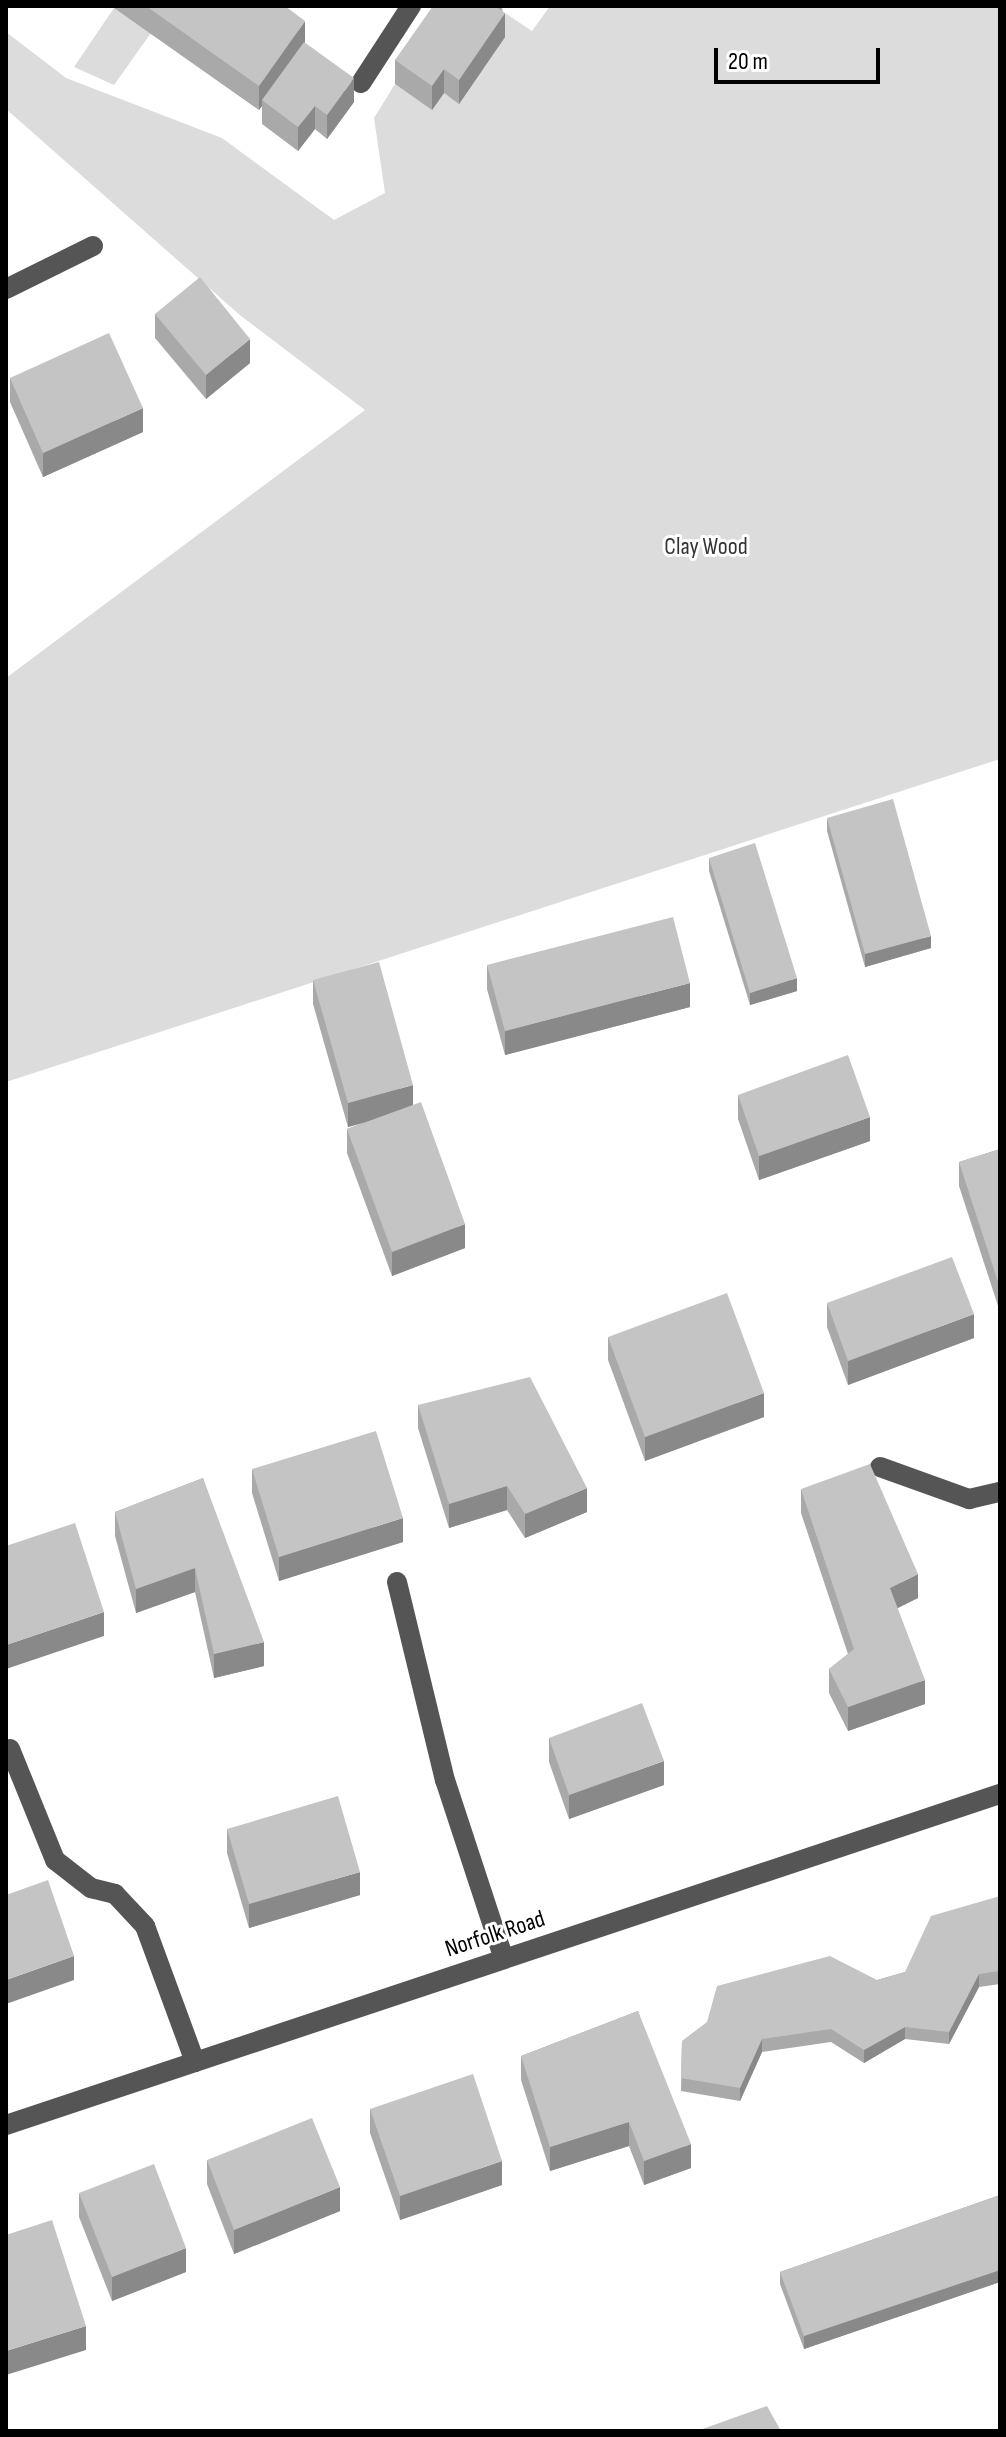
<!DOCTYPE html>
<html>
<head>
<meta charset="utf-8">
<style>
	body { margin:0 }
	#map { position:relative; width:1006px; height:2437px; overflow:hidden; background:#fff; font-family:"Sofia Sans Condensed",sans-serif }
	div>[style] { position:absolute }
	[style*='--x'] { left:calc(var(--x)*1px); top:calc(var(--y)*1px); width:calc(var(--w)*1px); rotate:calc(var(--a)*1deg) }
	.green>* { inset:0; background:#dcdcdc }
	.minor>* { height:20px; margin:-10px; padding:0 10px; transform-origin:10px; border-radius:10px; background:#555 }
	.wall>* { inset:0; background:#a9a9a9 }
	.shaded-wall>* { inset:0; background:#898989 }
	.building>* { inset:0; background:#c4c4c4 }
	span { translate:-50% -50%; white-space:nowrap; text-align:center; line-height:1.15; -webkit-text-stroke:6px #fff; paint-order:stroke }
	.park-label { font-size:24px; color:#333 }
	.street-label { font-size:24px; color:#000 }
	.frame { position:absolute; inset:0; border:8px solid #000; pointer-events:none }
	.scale { position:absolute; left:714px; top:48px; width:166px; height:36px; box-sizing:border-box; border:4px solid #000; border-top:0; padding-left:10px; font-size:24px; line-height:28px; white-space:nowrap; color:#000; -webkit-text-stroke:6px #fff; paint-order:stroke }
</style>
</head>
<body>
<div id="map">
	<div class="green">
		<div style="clip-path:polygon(550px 6px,1000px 6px,1000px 759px,6px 1082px,6px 678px,365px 410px,241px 316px,6px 109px,6px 32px,66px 78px,222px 138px,334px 220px,385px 193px,374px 118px,395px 84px,432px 109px,444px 93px,459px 103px,491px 27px,502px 11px,532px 31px)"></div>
		<div style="clip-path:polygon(114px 8px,151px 33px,114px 85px,74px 67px)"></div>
	</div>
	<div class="minor">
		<div style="--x:361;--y:83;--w:92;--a:-57"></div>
		<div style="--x:6;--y:289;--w:97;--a:-26.3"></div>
		<div style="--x:880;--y:1467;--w:95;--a:19.8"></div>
		<div style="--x:969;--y:1499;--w:32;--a:-13"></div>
		<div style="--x:397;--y:1582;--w:204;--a:76.4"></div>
		<div style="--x:445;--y:1780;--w:188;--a:71.8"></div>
		<div style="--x:10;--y:1749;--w:120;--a:67.9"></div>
		<div style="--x:55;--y:1860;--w:46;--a:37.9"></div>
		<div style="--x:91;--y:1888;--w:25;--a:14"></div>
		<div style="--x:115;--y:1894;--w:44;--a:46.8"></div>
		<div style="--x:145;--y:1926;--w:145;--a:69.8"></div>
		<div style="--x:6;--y:2125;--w:1048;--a:-18.42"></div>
	</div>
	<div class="wall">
		<div style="clip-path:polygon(114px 6px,285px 6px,305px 43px,354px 102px,327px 139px,315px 129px,298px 151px,262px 124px,262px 106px,259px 110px,114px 8px)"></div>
		<div style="clip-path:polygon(502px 6px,505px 37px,459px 104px,444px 93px,432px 110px,395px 84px,395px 60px)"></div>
		<div style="clip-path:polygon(155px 314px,250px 363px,206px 399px,155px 338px)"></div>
		<div style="clip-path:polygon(10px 378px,143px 432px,43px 477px,10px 402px)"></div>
		<div style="clip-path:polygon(827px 818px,931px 948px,865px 967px,827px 831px)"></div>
		<div style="clip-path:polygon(709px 858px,797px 991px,750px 1005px,709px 871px)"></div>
		<div style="clip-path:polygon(487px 965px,690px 1007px,505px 1055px,487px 989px)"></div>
		<div style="clip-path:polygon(313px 980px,413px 1105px,465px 1248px,392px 1276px,347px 1153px,347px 1129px,363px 1123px,348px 1127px,313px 1004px)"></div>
		<div style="clip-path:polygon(738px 1095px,870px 1141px,759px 1180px,738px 1119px)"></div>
		<div style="clip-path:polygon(1000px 1149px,1000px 1312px,959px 1186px,959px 1162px)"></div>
		<div style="clip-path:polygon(827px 1303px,974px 1338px,848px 1385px,827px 1327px)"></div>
		<div style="clip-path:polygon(608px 1337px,764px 1417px,645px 1461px,608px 1360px)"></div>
		<div style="clip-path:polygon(418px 1405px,587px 1512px,525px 1538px,507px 1510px,449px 1528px,418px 1428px)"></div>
		<div style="clip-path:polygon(252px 1469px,403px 1542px,279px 1581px,252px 1493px)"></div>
		<div style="clip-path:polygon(203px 1478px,264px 1666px,214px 1678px,195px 1592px,136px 1613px,115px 1536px,115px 1512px)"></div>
		<div style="clip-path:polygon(801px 1489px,918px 1598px,897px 1608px,925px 1704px,848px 1731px,829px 1693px,829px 1669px,848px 1654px,801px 1513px)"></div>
		<div style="clip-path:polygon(549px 1738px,664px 1785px,569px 1819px,549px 1762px)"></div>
		<div style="clip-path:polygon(227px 1829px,360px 1895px,249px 1928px,227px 1853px)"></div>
		<div style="clip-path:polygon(1000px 1896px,1000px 1984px,979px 1987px,949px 2044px,905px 2039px,864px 2063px,831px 2042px,762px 2052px,740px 2101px,681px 2091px,682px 2041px,877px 1980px,905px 1972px)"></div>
		<div style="clip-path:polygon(638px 2011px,691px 2168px,644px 2185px,629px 2146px,550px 2171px,521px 2080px,521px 2056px)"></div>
		<div style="clip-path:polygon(370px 2109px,502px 2185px,400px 2220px,370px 2133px)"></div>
		<div style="clip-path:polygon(207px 2160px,340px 2211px,234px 2254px,207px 2184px)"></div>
		<div style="clip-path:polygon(79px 2193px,186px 2272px,112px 2301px,79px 2217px)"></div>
		<div style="clip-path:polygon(1000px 2195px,1000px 2282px,804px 2349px,780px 2284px,780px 2272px)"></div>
	</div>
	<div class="shaded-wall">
		<div style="clip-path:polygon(505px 13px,505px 37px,459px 104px,459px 80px)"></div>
		<div style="clip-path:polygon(305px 21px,305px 45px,262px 100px,262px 106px,259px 110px,259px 86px)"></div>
		<div style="clip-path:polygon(444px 69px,444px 93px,432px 110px,432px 86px)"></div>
		<div style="clip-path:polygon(354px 78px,354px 102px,327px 139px,327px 115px)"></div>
		<div style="clip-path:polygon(315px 106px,315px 129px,298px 151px,298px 127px)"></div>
		<div style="clip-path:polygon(250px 339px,250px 363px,206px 399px,206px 375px)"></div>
		<div style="clip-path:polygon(143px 408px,143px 432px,43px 477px,43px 453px)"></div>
		<div style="clip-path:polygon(931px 936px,931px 948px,865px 967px,865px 954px)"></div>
		<div style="clip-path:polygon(797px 978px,797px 991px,750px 1005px,750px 993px)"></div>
		<div style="clip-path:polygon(690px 983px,690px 1007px,505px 1055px,505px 1031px)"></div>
		<div style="clip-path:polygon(413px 1085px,413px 1109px,348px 1127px,348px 1103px)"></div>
		<div style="clip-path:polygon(870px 1117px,870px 1141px,759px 1180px,759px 1156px)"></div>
		<div style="clip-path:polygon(465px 1224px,465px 1248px,392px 1276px,392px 1252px)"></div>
		<div style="clip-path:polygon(974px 1314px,974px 1338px,848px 1385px,848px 1361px)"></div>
		<div style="clip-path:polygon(764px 1393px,764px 1417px,645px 1461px,645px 1437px)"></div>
		<div style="clip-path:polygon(507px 1486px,507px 1510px,449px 1528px,449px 1504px)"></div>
		<div style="clip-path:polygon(587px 1488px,587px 1512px,525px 1538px,525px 1514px)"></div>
		<div style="clip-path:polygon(403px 1518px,403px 1542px,279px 1581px,279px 1557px)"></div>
		<div style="clip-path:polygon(195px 1568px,195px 1592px,136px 1613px,136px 1589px)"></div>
		<div style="clip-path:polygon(918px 1574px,918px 1598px,890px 1612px,890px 1588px)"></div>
		<div style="clip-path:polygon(104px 1612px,104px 1636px,6px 1669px,6px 1645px)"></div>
		<div style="clip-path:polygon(264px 1642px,264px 1666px,214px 1678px,214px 1654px)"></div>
		<div style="clip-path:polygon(925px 1680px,925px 1704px,848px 1731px,848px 1707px)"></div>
		<div style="clip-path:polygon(664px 1761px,664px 1785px,569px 1819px,569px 1795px)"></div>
		<div style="clip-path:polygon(360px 1872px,360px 1895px,249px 1928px,249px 1904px)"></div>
		<div style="clip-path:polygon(74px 1956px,74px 1980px,6px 2004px,6px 1980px)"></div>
		<div style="clip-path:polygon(979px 1974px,979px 1987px,949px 2044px,949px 2032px)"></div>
		<div style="clip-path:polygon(905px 2027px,905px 2039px,864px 2063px,864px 2050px)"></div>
		<div style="clip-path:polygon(762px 2039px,762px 2052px,740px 2101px,740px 2088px)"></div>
		<div style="clip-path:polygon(629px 2122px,629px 2146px,550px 2171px,550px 2147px)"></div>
		<div style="clip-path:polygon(691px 2144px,691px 2168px,644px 2185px,644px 2161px)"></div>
		<div style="clip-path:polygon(502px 2161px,502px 2185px,400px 2220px,400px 2196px)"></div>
		<div style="clip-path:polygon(340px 2187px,340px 2211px,234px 2254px,234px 2230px)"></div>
		<div style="clip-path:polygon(186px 2248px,186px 2272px,112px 2301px,112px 2277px)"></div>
		<div style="clip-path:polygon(1000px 2270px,1000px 2282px,804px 2349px,804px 2336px)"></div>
		<div style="clip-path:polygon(86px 2326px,86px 2350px,6px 2375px,6px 2351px)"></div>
	</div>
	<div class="building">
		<div style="clip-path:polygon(146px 6px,285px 6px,305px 21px,259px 86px)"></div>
		<div style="clip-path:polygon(433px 6px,495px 6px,505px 13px,459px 80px,444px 69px,432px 86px,395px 60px)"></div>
		<div style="clip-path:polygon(304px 42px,354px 78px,327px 115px,315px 106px,298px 127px,262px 100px)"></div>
		<div style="clip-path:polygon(200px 277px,250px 339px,206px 375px,155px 314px)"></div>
		<div style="clip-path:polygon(109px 333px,143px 408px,43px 453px,10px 378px)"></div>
		<div style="clip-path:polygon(893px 799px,931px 936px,865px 954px,827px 818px)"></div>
		<div style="clip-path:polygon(755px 843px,797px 978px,750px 993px,709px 858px)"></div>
		<div style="clip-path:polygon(673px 917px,690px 983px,505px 1031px,487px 965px)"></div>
		<div style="clip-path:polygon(379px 962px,413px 1085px,348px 1103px,313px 980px)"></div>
		<div style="clip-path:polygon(848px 1055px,870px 1117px,759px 1156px,738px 1095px)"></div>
		<div style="clip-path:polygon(421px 1102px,465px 1224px,392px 1252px,347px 1129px)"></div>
		<div style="clip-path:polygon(1000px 1149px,1000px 1288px,959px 1162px)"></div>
		<div style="clip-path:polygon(952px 1257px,974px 1314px,848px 1361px,827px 1303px)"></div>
		<div style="clip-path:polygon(727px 1293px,764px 1393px,645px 1437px,608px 1337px)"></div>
		<div style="clip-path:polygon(530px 1377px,587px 1488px,525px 1514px,507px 1486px,449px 1504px,418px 1405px)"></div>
		<div style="clip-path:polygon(376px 1431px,403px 1518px,279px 1557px,252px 1469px)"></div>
		<div style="clip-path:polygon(870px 1464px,918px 1574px,890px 1588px,925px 1680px,848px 1707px,829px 1669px,854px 1649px,801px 1489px)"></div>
		<div style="clip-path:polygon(203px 1478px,264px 1642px,214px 1654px,195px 1568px,136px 1589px,115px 1512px)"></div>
		<div style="clip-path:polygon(75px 1523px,104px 1612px,6px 1645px,6px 1546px)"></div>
		<div style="clip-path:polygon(642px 1703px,664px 1761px,569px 1795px,549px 1738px)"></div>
		<div style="clip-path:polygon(338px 1796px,360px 1872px,249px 1904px,227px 1829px)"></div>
		<div style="clip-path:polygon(48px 1880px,74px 1956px,6px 1980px,6px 1895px)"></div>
		<div style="clip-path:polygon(1000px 1896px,1000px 1971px,979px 1974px,949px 2032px,905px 2027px,864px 2050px,831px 2029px,762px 2039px,740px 2088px,681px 2078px,682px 2041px,707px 2022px,717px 1986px,830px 1956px,877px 1980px,905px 1972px,931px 1916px)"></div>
		<div style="clip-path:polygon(638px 2011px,691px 2144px,644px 2161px,629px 2122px,550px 2147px,521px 2056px)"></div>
		<div style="clip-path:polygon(473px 2074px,502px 2161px,400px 2196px,370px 2109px)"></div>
		<div style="clip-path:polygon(312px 2118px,340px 2187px,234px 2230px,207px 2160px)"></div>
		<div style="clip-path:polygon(154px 2164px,186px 2248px,112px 2277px,79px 2193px)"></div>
		<div style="clip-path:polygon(1000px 2195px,1000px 2270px,804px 2336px,780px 2272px)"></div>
		<div style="clip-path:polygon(52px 2220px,86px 2326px,6px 2351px,6px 2235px)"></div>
		<div style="clip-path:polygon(767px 2406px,781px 2431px,697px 2431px)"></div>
	</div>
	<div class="park-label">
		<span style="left:706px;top:547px">Clay Wood</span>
	</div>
	<div class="street-label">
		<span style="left:495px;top:1934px;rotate:-18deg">Norfolk Road</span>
	</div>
	<div class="frame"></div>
	<div class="scale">20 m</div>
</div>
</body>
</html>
